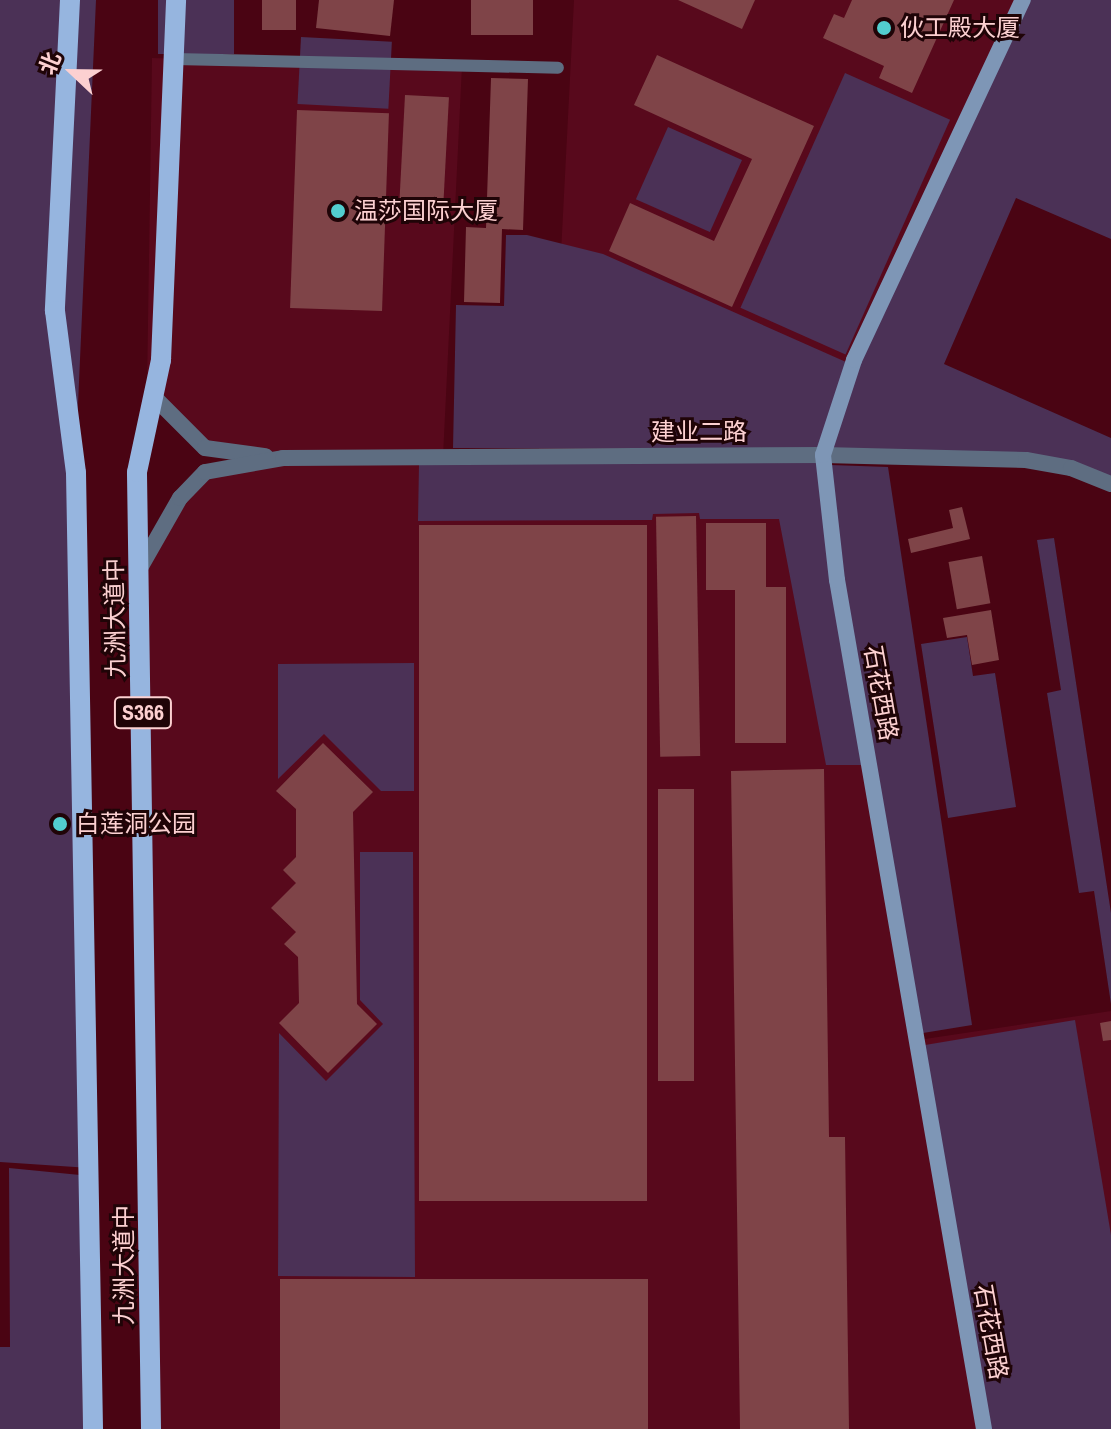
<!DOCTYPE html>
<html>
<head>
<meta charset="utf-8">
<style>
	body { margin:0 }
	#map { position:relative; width:1111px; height:1429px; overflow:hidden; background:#4a0413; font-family:"Archivo Narrow","Noto Sans SC",sans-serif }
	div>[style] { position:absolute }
	.built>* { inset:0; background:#58091c }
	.green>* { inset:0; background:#4b3156; transform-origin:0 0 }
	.building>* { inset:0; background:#7f4448; transform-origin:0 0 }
	.lane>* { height:12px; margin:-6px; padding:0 6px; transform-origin:6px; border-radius:6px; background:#5e6d81 }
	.street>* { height:16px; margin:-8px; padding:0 8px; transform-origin:8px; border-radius:8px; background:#5e6d81 }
	.secondary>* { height:16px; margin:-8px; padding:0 8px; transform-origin:8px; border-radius:8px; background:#7e96b6 }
	.primary>* { height:20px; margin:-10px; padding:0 10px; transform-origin:10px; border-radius:10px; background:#96b5df }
	.dots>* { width:22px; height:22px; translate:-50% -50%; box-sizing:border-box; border:4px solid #1f0407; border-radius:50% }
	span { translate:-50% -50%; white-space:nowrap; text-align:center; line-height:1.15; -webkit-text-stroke:6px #1f0407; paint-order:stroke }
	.shield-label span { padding:2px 6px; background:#1f0407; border:2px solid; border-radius:6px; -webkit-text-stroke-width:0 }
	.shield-label { font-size:22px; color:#fcd0d1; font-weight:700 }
	.poi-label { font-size:24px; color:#fcd0d1 }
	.left { translate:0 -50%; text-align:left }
	.street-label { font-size:24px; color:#fcd0d1 }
	.north { position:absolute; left:32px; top:32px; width:80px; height:80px; -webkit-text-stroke:6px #1f0407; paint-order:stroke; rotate:292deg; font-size:22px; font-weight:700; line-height:32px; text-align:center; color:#fcd0d1 }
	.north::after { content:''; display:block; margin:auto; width:28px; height:36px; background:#fcd0d1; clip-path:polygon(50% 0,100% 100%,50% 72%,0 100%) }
</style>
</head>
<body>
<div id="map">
	<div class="built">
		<div style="clip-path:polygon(574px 0,1023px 0,823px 456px,918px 1040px,1111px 1011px,1111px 1429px,151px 1429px,140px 568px,206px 472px,280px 459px,205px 448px,147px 388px,152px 58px,462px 66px,443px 457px,538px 457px,561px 253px)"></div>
	</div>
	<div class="green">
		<div style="clip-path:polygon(0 0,96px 0,75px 472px,90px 1168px,0 1162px)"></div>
		<div style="left:158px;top:0;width:76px;height:54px"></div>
		<div style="clip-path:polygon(1023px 0,1111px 0,1111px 239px,1016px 198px,944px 364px,1111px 438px,1111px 484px,1071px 467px,823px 455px,854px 360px)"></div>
		<div style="left:301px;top:37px;width:91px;height:67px;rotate:3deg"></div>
		<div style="left:845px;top:73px;width:115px;height:257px;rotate:24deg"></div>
		<div style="left:668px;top:127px;width:81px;height:79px;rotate:24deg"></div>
		<div style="clip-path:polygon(506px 235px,527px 235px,603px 254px,846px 362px,818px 449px,453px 448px,456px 305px,504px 306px)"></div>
		<div style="clip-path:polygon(818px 462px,863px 765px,826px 765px,779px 519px,700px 519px,699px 513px,653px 514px,652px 520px,418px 521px,419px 464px)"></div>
		<div style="clip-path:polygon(831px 465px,888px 467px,972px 1025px,923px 1033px,841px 573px)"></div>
		<div style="clip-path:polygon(1054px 538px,1111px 913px,1111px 1004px,1094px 891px,1079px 893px,1047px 693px,1061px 690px,1037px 540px)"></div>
		<div style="clip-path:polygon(967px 637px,973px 676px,995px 673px,1016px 807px,948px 818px,921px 644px)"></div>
		<div style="clip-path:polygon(414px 663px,414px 791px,381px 791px,324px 734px,278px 779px,278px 664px)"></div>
		<div style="clip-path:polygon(360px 852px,413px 852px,415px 1277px,278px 1276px,279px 1033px,326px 1081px,383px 1024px,360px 1000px)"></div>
		<div style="clip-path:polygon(1075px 1020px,1111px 1235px,1111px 1429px,989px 1429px,925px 1045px)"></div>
		<div style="clip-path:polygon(9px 1168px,80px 1175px,83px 1429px,0 1429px,0 1347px,10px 1347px)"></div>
	</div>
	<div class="building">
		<div style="left:262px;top:0;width:34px;height:30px"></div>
		<div style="clip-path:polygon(319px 0,394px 0,390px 36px,316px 28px)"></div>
		<div style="left:471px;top:0;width:62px;height:35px"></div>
		<div style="clip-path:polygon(678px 0,755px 0,742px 29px)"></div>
		<div style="clip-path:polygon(852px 0,954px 0,912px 93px,879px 78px,884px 66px,823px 38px,834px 14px,844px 18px)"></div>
		<div style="clip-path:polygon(657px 55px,814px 126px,732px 307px,609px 251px,630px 203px,714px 241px,752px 159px,634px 105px)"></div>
		<div style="clip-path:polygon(491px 78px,528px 79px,523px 230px,502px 229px,500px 303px,464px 302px,466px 227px,486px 228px)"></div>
		<div style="left:405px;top:95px;width:44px;height:116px;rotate:3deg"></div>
		<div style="left:297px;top:110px;width:92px;height:198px;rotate:2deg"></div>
		<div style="clip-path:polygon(962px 507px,970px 539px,911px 553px,908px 539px,953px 528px,949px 510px)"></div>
		<div style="left:696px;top:516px;width:240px;height:40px;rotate:89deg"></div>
		<div style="clip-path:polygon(706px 523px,766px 523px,766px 587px,786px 587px,786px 743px,735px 743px,735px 590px,706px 590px)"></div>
		<div style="left:647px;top:525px;width:676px;height:228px;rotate:90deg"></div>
		<div style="left:982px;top:556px;width:48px;height:34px;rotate:80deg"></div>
		<div style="clip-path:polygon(991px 610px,999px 660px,972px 665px,967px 635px,947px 638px,943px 618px)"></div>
		<div style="clip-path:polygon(323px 743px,373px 792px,353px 812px,357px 1004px,377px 1024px,328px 1073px,279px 1023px,299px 1003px,298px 957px,284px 944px,296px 932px,271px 908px,296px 883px,283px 870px,296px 857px,296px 809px,276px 791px)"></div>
		<div style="clip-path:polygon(824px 769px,829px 1137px,845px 1137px,849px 1429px,740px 1429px,731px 771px)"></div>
		<div style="left:658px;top:789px;width:36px;height:292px"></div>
		<div style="clip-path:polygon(1111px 1021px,1111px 1040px,1103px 1041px,1100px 1023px)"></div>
		<div style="left:648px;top:1279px;width:150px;height:368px;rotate:90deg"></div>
	</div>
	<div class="lane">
		<div style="left:174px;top:59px;width:384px;rotate:1.3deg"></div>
	</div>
	<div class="street">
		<div style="left:152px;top:395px;width:75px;rotate:45deg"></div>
		<div style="left:205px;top:448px;width:61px;rotate:7.6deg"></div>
		<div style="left:140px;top:568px;width:81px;rotate:-60.3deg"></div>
		<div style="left:180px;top:498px;width:36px;rotate:-46deg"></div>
		<div style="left:205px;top:472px;width:79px;rotate:-10.2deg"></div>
		<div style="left:283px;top:458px;width:540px;rotate:-0.32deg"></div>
		<div style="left:823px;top:455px;width:203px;rotate:1.4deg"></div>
		<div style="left:1026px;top:460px;width:46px;rotate:10.1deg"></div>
		<div style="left:1071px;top:468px;width:43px;rotate:21.8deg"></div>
	</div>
	<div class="secondary">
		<div style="left:984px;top:1429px;width:862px;rotate:-99.82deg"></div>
		<div style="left:837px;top:580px;width:126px;rotate:-96.4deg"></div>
		<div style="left:823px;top:455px;width:100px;rotate:-71.9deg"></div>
		<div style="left:854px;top:360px;width:398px;rotate:-64.9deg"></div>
	</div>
	<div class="primary">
		<div style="left:70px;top:0;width:311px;rotate:92.8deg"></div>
		<div style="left:55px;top:311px;width:163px;rotate:82.6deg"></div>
		<div style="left:76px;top:473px;width:956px;rotate:88.98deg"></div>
		<div style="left:151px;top:1429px;width:957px;rotate:-90.84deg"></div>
		<div style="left:137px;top:472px;width:115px;rotate:-77.9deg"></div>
		<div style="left:161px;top:360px;width:360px;rotate:-87.6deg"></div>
	</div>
	<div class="dots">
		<div style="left:884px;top:28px;background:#52cdce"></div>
		<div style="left:338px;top:211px;background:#52cdce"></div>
		<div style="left:60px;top:824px;background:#52cdce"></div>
	</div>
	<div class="shield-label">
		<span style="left:143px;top:713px">S366</span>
	</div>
	<div class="poi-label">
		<span class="left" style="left:900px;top:28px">伙工殿大厦</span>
		<span class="left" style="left:354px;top:211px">温莎国际大厦</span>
		<span class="left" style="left:76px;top:824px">白莲洞公园</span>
	</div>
	<div class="street-label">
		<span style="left:699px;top:432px">建业二路</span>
		<span style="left:115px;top:618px;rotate:-91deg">九洲大道中</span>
		<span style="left:881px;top:693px;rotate:80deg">石花西路</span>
		<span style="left:124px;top:1265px;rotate:-90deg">九洲大道中</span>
		<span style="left:991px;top:1332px;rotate:80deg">石花西路</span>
	</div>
	<div class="north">北</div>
</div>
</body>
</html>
